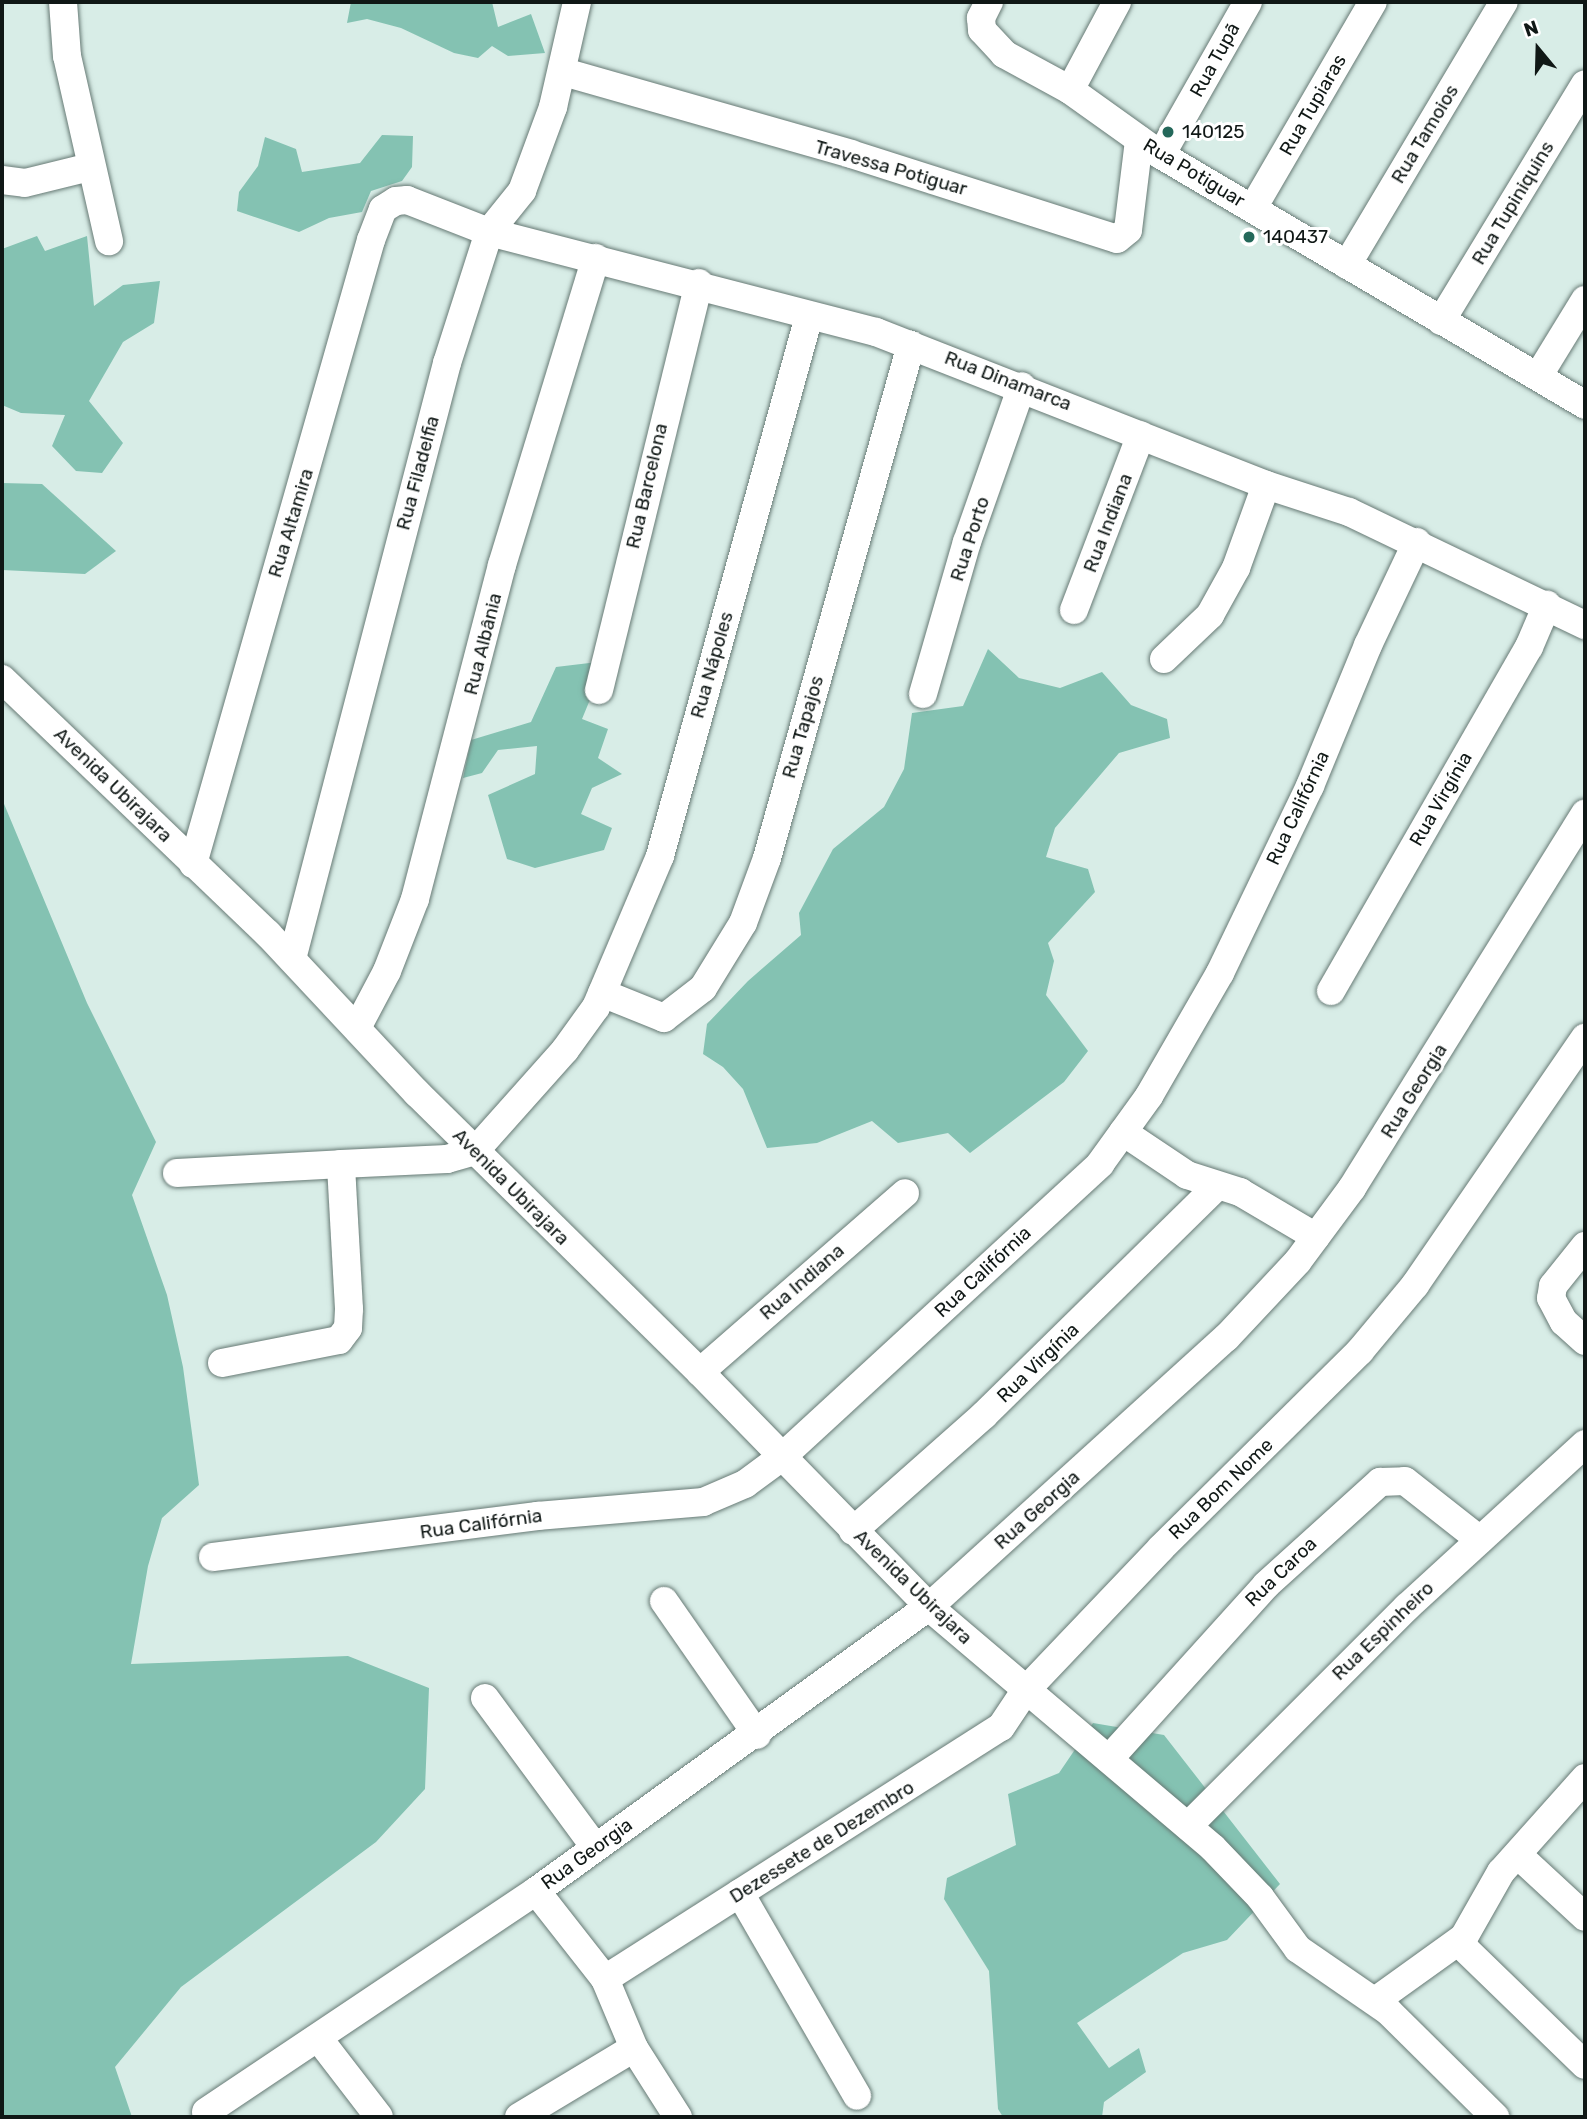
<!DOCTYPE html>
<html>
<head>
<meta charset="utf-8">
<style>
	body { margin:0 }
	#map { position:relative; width:1587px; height:2119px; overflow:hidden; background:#d8ede7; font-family:Rubik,sans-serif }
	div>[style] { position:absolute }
	.forest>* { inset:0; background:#84c2b2 }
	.roads { filter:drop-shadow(0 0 2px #677a75) drop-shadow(0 0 2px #677a75) }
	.street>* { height:28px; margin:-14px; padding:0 14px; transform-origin:14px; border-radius:14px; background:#fff }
	.dots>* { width:19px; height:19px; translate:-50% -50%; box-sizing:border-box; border:4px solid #fff; border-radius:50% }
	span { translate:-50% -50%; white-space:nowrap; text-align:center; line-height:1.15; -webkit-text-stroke:6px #fff; paint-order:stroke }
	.street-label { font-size:19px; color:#101816 }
	.poi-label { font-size:19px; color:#101816 }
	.left { translate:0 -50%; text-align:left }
	.frame { position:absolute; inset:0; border:4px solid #101816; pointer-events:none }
	.north { position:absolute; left:1503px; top:14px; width:70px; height:70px; -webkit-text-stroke:5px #fff; paint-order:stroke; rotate:341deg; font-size:19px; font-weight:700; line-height:28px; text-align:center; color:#101816 }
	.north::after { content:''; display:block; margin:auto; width:24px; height:32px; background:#101816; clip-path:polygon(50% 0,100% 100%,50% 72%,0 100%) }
</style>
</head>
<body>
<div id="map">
	<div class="forest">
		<div style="clip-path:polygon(351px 2px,492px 2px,498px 27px,531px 14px,545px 53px,508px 56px,492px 46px,478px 58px,454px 53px,401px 28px,367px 19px,347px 23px)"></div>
		<div style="clip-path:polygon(382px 135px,413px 136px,412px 167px,402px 181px,371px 191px,362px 212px,329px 218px,299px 232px,237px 211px,239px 192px,258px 166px,265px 137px,296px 149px,302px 172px,360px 163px)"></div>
		<div style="clip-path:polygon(37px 236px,45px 251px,87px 236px,94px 306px,123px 285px,160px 281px,154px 323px,123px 342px,89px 401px,123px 443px,102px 473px,76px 471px,52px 446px,65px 415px,21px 413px,2px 405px,2px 249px)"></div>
		<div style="clip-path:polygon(2px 483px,42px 484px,116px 551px,85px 574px,2px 570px)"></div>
		<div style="clip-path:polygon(988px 649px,1019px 678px,1060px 688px,1102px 672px,1131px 705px,1167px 719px,1170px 738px,1119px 753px,1055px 828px,1046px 857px,1088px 869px,1095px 892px,1048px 943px,1054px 961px,1046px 995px,1088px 1051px,1064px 1082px,970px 1153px,948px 1133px,898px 1143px,872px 1121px,817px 1143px,767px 1148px,743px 1089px,723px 1067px,703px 1054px,707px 1024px,748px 981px,801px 935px,799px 913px,833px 849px,884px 807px,904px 769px,912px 713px,963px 706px)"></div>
		<div style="clip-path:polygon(606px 661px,582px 719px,608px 729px,598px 758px,622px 774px,592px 788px,581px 814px,612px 828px,604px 850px,535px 868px,507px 859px,488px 795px,535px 774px,537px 746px,498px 750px,482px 773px,463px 778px,471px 740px,531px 722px,556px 667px)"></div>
		<div style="clip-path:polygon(2px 799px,87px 1003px,156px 1142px,132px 1195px,167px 1295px,183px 1367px,199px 1485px,162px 1518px,148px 1566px,131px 1664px,348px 1656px,429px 1688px,425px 1789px,376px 1842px,181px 1987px,115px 2067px,132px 2117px,2px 2117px)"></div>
		<div style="clip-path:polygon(1093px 1723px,1164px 1735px,1280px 1884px,1227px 1940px,1183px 1953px,1077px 2023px,1109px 2068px,1139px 2048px,1146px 2072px,1104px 2102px,1102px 2117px,1003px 2117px,998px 2109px,989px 1971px,944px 1899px,947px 1878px,1016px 1845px,1008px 1794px,1059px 1773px)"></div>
	</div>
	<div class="roads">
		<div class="street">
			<div style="left:63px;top:2px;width:54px;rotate:85.8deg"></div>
			<div style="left:67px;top:56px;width:190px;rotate:77.2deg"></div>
			<div style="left:989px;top:2px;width:18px;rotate:117deg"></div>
			<div style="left:981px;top:18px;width:12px;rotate:85deg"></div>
			<div style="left:982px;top:30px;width:33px;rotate:47deg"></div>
			<div style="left:1004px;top:54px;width:75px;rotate:28.6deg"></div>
			<div style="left:1070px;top:90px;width:112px;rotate:35.5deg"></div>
			<div style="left:1161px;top:155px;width:492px;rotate:30.5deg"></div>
			<div style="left:564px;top:72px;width:298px;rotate:15.9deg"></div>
			<div style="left:851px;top:154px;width:279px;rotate:17.7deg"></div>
			<div style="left:1117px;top:239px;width:14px;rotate:-39deg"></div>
			<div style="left:1128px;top:230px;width:91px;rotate:-83deg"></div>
			<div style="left:1070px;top:90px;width:100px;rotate:-61.9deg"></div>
			<div style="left:1161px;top:155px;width:176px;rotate:-60.4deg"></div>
			<div style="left:2px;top:180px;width:23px;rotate:7deg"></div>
			<div style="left:25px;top:183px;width:67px;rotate:-13.8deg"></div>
			<div style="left:1253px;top:208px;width:238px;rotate:-59.8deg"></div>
			<div style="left:1347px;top:265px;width:306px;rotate:-59.2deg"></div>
			<div style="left:1441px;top:321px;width:277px;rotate:-58.7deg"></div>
			<div style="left:1539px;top:375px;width:88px;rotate:-58.5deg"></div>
			<div style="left:1074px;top:610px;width:187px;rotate:-69.1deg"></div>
			<div style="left:1164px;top:659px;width:64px;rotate:-43.7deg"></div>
			<div style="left:1210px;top:615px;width:54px;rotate:-61deg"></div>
			<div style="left:1236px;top:568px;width:88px;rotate:-70.1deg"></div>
			<div style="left:2px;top:679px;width:368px;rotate:43.8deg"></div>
			<div style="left:268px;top:934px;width:218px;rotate:46.9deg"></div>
			<div style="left:417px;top:1093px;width:397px;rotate:44.6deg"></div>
			<div style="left:700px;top:1372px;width:328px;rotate:45.7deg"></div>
			<div style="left:929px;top:1607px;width:372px;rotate:40.3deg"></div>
			<div style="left:1213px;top:1848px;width:68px;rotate:46.2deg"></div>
			<div style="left:1260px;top:1897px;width:64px;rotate:53.8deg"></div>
			<div style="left:1298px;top:1949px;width:109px;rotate:34.6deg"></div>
			<div style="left:1388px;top:2011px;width:151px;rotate:44.7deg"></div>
			<div style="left:599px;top:690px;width:419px;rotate:-76.2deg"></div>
			<div style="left:923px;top:694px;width:158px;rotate:-73.9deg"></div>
			<div style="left:967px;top:542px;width:165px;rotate:-70.6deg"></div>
			<div style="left:193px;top:864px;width:649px;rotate:-74.08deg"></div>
			<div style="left:371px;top:240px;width:33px;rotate:-69deg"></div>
			<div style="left:383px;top:209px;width:15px;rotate:-32deg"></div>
			<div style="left:396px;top:201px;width:11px;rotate:-5deg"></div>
			<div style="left:407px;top:200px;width:88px;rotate:21.3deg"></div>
			<div style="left:489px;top:232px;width:400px;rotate:14.5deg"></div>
			<div style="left:876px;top:332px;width:419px;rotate:21.4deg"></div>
			<div style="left:1266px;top:485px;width:87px;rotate:18deg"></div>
			<div style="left:1349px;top:512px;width:262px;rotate:25.6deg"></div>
			<div style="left:292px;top:959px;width:616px;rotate:-75.42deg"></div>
			<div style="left:447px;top:363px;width:138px;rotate:-72.2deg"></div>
			<div style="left:489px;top:232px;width:53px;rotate:-51.2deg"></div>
			<div style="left:522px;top:191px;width:90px;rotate:-69.7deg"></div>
			<div style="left:553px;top:107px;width:108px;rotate:-77.1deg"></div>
			<div style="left:1331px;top:991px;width:397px;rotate:-60.1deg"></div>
			<div style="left:1529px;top:647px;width:46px;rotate:-66.8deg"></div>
			<div style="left:602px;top:993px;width:67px;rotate:22deg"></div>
			<div style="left:664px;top:1018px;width:49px;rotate:-37.6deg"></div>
			<div style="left:703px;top:988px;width:76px;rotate:-58.4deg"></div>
			<div style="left:743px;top:923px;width:69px;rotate:-69.7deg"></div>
			<div style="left:767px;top:858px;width:533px;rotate:-74.32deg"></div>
			<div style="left:358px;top:1026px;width:62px;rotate:-62.2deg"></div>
			<div style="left:387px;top:971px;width:77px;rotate:-68.7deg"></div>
			<div style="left:415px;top:899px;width:345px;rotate:-75.4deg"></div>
			<div style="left:502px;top:565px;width:321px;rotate:-73deg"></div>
			<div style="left:1123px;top:1132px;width:77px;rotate:33.9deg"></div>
			<div style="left:1187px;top:1175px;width:56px;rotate:17.8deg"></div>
			<div style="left:1240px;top:1192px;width:88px;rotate:30.6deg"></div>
			<div style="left:177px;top:1173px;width:164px;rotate:-3.1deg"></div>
			<div style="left:1585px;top:1246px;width:51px;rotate:128.7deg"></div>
			<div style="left:1553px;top:1286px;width:12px;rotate:99deg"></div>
			<div style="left:1551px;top:1298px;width:27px;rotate:62deg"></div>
			<div style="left:1564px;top:1322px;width:28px;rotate:42deg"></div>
			<div style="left:222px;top:1363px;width:119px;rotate:-11.1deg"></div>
			<div style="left:339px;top:1340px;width:15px;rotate:-53deg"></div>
			<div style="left:348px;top:1328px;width:19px;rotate:-87deg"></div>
			<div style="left:349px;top:1309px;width:145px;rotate:-93.2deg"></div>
			<div style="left:341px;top:1164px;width:106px;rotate:-2.7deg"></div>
			<div style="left:447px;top:1159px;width:29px;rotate:-16deg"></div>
			<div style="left:475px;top:1151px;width:135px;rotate:-48.3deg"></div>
			<div style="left:565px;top:1050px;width:53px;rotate:-54.2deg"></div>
			<div style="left:596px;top:1007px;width:164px;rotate:-67deg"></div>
			<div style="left:660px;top:856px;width:560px;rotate:-74.57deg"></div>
			<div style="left:700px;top:1372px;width:272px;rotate:-41.1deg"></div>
			<div style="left:853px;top:1531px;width:175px;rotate:-41.5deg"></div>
			<div style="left:984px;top:1415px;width:325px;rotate:-44.5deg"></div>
			<div style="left:213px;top:1557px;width:327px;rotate:-7.2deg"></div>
			<div style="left:537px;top:1516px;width:167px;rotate:-4.8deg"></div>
			<div style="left:703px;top:1502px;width:46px;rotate:-23.2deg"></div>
			<div style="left:745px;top:1484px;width:47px;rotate:-36.4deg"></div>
			<div style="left:783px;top:1456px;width:431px;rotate:-42.6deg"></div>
			<div style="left:1100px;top:1164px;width:84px;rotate:-54.2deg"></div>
			<div style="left:1149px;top:1096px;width:142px;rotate:-60deg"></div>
			<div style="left:1220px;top:973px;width:208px;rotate:-64.3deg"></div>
			<div style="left:1310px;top:786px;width:152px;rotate:-67.6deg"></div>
			<div style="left:1368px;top:645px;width:114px;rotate:-64.6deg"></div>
			<div style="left:664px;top:1601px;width:163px;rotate:55.2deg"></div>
			<div style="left:485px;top:1698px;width:185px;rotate:53.6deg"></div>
			<div style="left:1109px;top:1759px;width:234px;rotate:-47.9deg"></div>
			<div style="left:1266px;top:1585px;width:154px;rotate:-42.1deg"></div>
			<div style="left:1380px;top:1482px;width:25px;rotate:-2deg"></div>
			<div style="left:1405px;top:1481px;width:95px;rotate:38.2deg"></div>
			<div style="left:1188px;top:1826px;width:310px;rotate:-45deg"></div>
			<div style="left:1407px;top:1607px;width:241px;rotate:-42.5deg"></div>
			<div style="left:1518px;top:1855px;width:91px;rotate:42.8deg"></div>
			<div style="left:536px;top:1891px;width:112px;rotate:51.9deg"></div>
			<div style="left:605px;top:1979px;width:75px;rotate:67.2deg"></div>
			<div style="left:634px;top:2048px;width:82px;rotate:57.5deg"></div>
			<div style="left:740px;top:1893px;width:234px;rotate:60deg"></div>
			<div style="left:1459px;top:1943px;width:175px;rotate:44.1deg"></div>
			<div style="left:605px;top:1979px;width:469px;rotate:-32.5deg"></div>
			<div style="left:1001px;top:1727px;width:43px;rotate:-56.3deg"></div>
			<div style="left:1025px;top:1691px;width:197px;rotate:-46.4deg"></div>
			<div style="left:1161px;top:1548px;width:280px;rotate:-44.7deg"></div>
			<div style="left:1360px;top:1351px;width:86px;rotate:-50.2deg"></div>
			<div style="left:1415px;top:1285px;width:300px;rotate:-55.5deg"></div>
			<div style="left:1375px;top:2001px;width:110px;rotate:-35.7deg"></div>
			<div style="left:1464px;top:1937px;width:75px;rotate:-60.4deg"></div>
			<div style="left:1501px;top:1872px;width:126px;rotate:-48.2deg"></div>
			<div style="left:319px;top:2039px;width:98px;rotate:52.4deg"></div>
			<div style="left:206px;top:2112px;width:397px;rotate:-33.8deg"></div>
			<div style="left:536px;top:1891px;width:485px;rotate:-35.9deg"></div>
			<div style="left:929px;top:1607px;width:401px;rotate:-42.2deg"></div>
			<div style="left:1226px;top:1338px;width:105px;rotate:-46.9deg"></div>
			<div style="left:1298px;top:1261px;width:91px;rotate:-53.5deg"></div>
			<div style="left:1352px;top:1188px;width:441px;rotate:-58.1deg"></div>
			<div style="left:519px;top:2117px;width:134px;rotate:-31deg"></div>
		</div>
	</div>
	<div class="dots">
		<div style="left:1168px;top:132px;background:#24685a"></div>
		<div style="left:1249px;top:237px;background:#24685a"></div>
	</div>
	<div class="street-label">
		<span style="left:1215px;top:60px;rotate:-61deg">Rua Tupã</span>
		<span style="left:1313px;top:105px;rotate:-60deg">Rua Tupiaras</span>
		<span style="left:1425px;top:134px;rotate:-59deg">Rua Tamoios</span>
		<span style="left:891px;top:168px;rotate:16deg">Travessa Potiguar</span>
		<span style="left:1194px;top:173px;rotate:31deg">Rua Potiguar</span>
		<span style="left:1513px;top:203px;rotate:-59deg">Rua Tupiniquins</span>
		<span style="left:1008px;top:381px;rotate:21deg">Rua Dinamarca</span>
		<span style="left:418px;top:473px;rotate:-75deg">Rua Filadelfia</span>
		<span style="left:647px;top:486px;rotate:-77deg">Rua Barcelona</span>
		<span style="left:291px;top:523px;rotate:-73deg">Rua Altamira</span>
		<span style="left:1108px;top:523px;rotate:-69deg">Rua Indiana</span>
		<span style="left:970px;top:539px;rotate:-72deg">Rua Porto</span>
		<span style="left:483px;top:644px;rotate:-76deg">Rua Albânia</span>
		<span style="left:712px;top:665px;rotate:-74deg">Rua Nápoles</span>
		<span style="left:803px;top:727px;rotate:-74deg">Rua Tapajos</span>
		<span style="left:113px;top:785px;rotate:44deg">Avenida Ubirajara</span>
		<span style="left:1441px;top:799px;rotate:-60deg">Rua Virgínia</span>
		<span style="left:1298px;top:808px;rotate:-65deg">Rua Califórnia</span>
		<span style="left:1414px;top:1091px;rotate:-58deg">Rua Georgia</span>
		<span style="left:511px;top:1187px;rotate:45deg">Avenida Ubirajara</span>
		<span style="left:983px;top:1272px;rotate:-43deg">Rua Califórnia</span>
		<span style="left:802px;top:1282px;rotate:-41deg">Rua Indiana</span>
		<span style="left:1038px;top:1363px;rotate:-44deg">Rua Virgínia</span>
		<span style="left:1221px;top:1489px;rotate:-44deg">Rua Bom Nome</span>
		<span style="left:1037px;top:1510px;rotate:-42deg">Rua Georgia</span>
		<span style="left:481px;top:1524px;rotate:-8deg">Rua Califórnia</span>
		<span style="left:1281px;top:1572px;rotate:-44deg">Rua Caroa</span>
		<span style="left:913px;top:1587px;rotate:44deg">Avenida Ubirajara</span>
		<span style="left:1383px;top:1631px;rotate:-44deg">Rua Espinheiro</span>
		<span style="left:822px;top:1842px;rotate:-32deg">Dezessete de Dezembro</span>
		<span style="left:587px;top:1854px;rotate:-36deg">Rua Georgia</span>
	</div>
	<div class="poi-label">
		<span class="left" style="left:1182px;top:132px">140125</span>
		<span class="left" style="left:1263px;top:237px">140437</span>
	</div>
	<div class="frame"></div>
	<div class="north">N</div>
</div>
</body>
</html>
